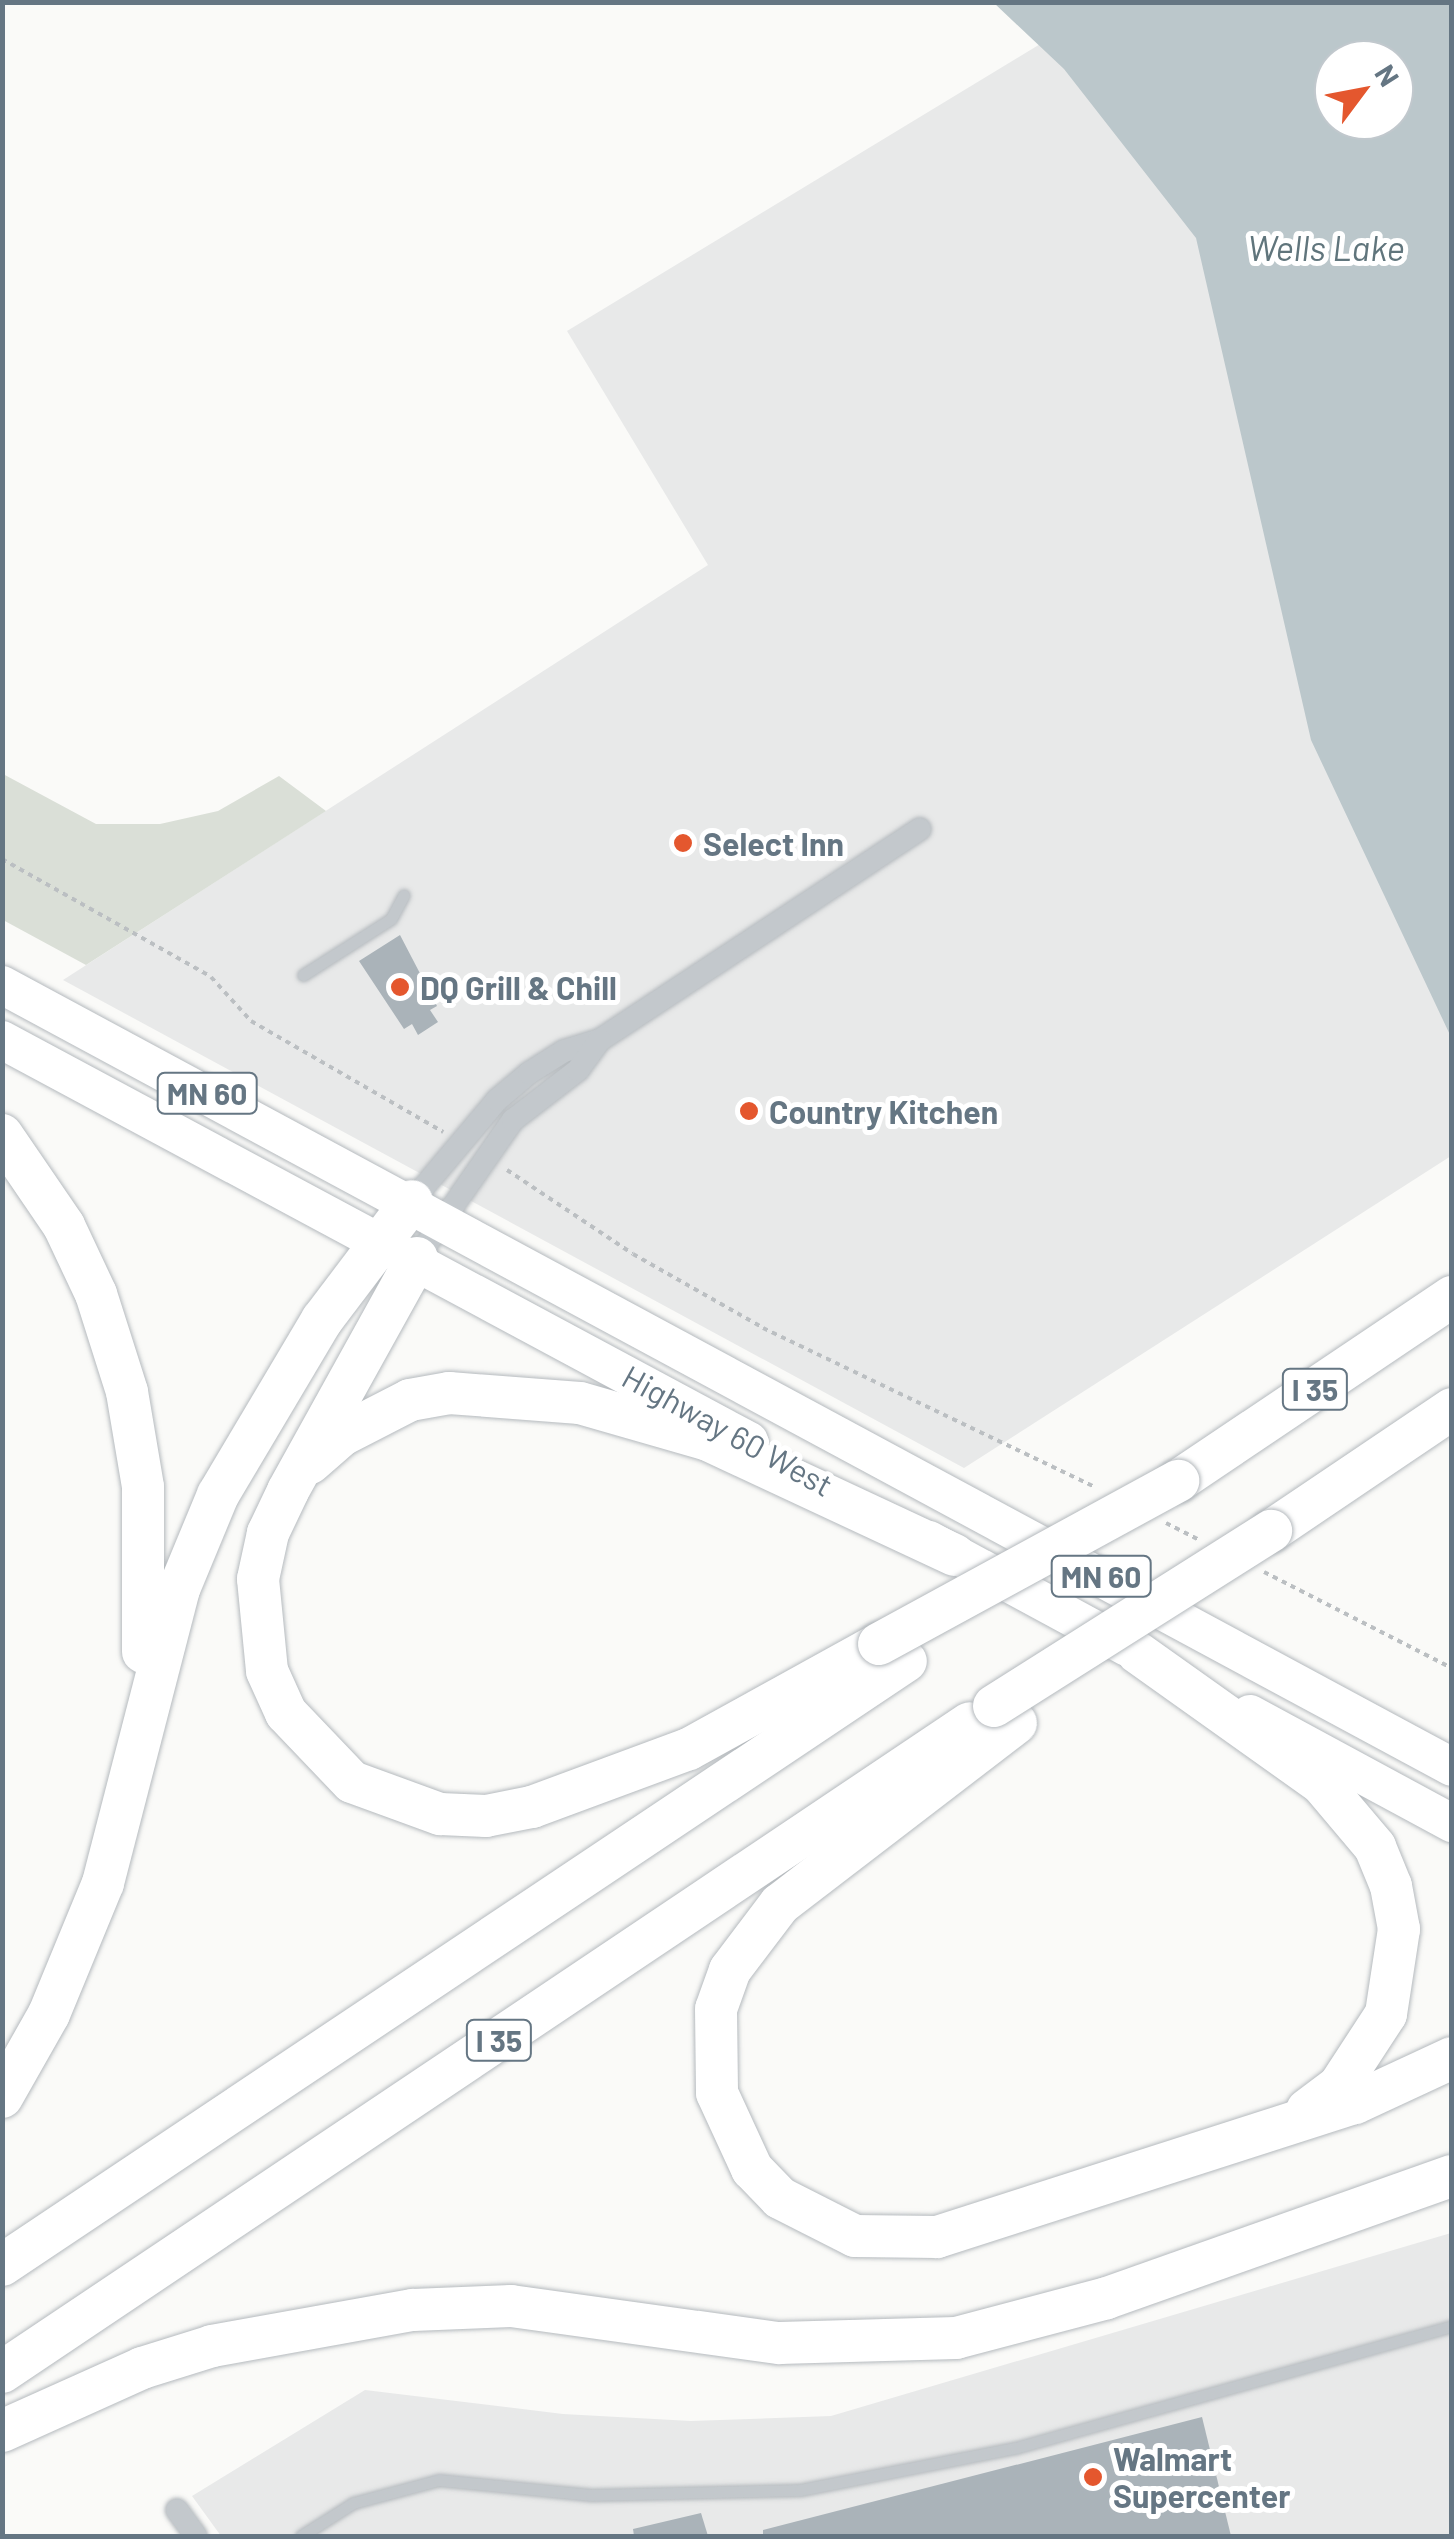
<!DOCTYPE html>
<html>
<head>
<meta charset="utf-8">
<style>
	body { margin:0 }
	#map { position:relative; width:1454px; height:2539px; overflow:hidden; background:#fafaf8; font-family:Barlow,sans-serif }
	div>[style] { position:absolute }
	.built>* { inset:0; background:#e8e9e9 }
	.green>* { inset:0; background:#dadfd7 }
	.water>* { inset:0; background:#bbc7cb }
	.building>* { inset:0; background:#aab3b9 }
	.path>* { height:4px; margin-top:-2px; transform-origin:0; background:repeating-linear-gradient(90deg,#bbbfc2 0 5px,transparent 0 10px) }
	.roads { filter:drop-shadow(0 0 2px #b5babe) drop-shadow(0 0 2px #b5babe) }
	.lane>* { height:11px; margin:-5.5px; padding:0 5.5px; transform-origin:5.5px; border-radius:5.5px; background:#c3c8cc }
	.street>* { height:22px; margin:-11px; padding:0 11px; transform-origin:11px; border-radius:11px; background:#c3c8cc }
	.primary>* { height:38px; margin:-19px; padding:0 19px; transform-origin:19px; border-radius:19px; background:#fff }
	.highway>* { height:42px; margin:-21px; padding:0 21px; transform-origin:21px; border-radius:21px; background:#fff }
	.bridges { filter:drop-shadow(0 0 2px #b4b9bd) drop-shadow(0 0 2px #b4b9bd) }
	.highway-bridge>* { height:42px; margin:-21px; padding:0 21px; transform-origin:21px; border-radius:21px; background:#fff }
	.dots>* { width:28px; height:28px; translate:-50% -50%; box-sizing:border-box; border:5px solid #fff; border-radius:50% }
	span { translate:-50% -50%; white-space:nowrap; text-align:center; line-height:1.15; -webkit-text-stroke:10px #fff; paint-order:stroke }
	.shield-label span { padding:2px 8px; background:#fff; border:2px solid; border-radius:8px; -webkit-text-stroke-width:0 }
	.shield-label { font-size:30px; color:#657683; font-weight:700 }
	.poi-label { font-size:32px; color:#657683; font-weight:700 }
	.left { translate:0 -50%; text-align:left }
	.street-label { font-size:32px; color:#657683 }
	.water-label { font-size:35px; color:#60757c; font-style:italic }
	.frame { position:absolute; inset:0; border:5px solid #657683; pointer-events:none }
	.north { position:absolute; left:1314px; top:40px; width:100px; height:100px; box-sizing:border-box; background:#fff; border:2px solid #c1c8cd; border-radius:50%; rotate:58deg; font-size:28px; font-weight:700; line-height:40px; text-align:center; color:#657683 }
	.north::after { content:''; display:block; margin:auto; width:35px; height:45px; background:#e4572e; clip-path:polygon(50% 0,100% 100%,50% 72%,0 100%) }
</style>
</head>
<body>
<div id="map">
	<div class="built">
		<div style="clip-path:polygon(1088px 15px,1451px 564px,1451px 1156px,964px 1468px,63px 980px,708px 565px,567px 331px)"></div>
		<div style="clip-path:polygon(1451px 2233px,1451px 2536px,221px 2536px,192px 2496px,365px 2390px,563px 2414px,691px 2421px,831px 2416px)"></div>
	</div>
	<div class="green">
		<div style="clip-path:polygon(3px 774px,96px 824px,160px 824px,218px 811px,279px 776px,326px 811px,86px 965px,3px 920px)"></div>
	</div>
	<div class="water">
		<div style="clip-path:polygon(evenodd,994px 3px,1451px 3px,1451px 1037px,1311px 740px,1196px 238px,1064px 69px,994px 3px,1334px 60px,1394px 60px,1394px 120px,1334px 120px,1334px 60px)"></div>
	</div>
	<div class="building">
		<div style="clip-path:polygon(400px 935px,437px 1006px,430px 1010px,438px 1022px,418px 1035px,412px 1024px,404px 1029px,359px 961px)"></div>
		<div style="clip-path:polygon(1202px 2417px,1231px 2536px,763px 2536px,763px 2530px)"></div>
		<div style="clip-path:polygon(701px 2513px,708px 2536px,634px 2536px,633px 2529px)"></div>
	</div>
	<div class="path">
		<div style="left:2px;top:859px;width:240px;rotate:29.4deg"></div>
		<div style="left:211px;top:977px;width:59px;rotate:47.7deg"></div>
		<div style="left:251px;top:1021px;width:222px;rotate:30deg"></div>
		<div style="left:507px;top:1170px;width:151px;rotate:33.7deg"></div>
		<div style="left:633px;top:1254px;width:150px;rotate:29.6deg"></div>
		<div style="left:763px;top:1328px;width:368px;rotate:25.6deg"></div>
		<div style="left:1166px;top:1523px;width:36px;rotate:27deg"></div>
		<div style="left:1264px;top:1572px;width:211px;rotate:27.1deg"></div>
	</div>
	<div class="roads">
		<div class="lane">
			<div style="left:303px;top:975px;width:104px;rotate:-32.5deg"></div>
			<div style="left:391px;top:919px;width:27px;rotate:-62deg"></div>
			<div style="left:301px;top:2536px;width:62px;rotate:-32.4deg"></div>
			<div style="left:353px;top:2503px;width:89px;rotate:-15deg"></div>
			<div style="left:439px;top:2480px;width:153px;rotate:5.6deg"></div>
			<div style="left:591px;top:2495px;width:209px;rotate:-1.4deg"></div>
			<div style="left:800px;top:2490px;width:219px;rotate:-11.1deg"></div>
			<div style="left:1015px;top:2448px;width:454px;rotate:-15.6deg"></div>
		</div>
		<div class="street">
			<div style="left:412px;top:1201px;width:132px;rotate:-49.9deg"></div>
			<div style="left:497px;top:1100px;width:42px;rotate:-40.2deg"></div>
			<div style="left:529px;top:1073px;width:41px;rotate:-32.2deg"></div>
			<div style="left:564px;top:1051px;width:38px;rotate:-17deg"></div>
			<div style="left:600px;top:1040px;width:383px;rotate:-33.4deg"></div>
			<div style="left:417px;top:1258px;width:168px;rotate:-55.2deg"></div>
			<div style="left:513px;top:1120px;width:82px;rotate:-37.6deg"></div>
			<div style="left:578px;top:1070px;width:37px;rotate:-54deg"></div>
			<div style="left:177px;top:2510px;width:32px;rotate:54deg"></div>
		</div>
		<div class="primary">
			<div style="left:2px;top:985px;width:1647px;rotate:28.34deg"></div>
			<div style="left:2px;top:1040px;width:848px;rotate:28.23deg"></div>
			<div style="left:929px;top:1540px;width:225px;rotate:28.4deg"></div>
			<div style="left:1250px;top:1714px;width:230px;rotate:28.4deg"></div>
		</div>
		<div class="highway">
			<div style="left:2px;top:1135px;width:110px;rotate:55.7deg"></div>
			<div style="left:64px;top:1226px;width:75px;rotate:64.8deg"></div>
			<div style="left:96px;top:1294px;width:103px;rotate:72.4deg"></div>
			<div style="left:127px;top:1392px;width:96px;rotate:80.4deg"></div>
			<div style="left:143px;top:1487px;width:165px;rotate:90deg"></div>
			<div style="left:417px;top:1258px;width:266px;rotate:119deg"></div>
			<div style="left:288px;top:1491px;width:47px;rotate:115.5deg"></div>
			<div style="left:268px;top:1533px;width:47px;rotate:102.3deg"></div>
			<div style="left:258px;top:1579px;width:92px;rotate:84.4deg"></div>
			<div style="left:267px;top:1671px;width:46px;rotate:65.7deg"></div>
			<div style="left:286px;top:1713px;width:95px;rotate:46.3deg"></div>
			<div style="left:352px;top:1782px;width:94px;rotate:20deg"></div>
			<div style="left:440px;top:1814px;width:46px;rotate:2.5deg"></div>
			<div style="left:486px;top:1816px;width:47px;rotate:-11.1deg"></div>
			<div style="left:532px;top:1807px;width:167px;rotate:-20.3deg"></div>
			<div style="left:689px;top:1749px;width:217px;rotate:-28.9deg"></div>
			<div style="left:310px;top:1463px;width:43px;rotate:-41.2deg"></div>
			<div style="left:342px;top:1435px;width:76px;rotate:-27.2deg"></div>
			<div style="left:410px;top:1400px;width:40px;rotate:-10deg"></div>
			<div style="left:449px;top:1393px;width:131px;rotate:4.4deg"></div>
			<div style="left:580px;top:1403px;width:133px;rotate:16.1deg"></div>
			<div style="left:708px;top:1440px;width:272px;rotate:25deg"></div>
			<div style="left:1178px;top:1481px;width:330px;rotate:-33.9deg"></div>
			<div style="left:1271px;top:1531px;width:218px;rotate:-34deg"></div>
			<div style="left:1138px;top:1653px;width:224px;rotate:35.4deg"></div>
			<div style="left:1321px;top:1783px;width:84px;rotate:49.8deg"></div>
			<div style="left:1375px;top:1847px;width:42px;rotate:67.7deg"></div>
			<div style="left:1391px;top:1886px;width:44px;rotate:79.5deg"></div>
			<div style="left:1399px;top:1929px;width:86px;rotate:98.7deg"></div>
			<div style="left:1386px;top:2014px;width:86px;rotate:123.1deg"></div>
			<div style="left:1339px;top:2086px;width:40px;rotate:143deg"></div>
			<div style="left:1016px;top:1723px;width:297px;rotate:142.5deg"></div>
			<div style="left:780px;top:1904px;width:83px;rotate:127.1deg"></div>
			<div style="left:730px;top:1970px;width:41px;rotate:109.7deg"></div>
			<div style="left:716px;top:2009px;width:84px;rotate:89.3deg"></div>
			<div style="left:717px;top:2093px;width:84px;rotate:65.3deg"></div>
			<div style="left:752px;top:2169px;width:40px;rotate:46deg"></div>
			<div style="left:780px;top:2198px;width:84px;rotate:26.9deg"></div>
			<div style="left:855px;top:2236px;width:82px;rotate:0.7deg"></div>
			<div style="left:937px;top:2237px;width:439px;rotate:-17.8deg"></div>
			<div style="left:1355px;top:2103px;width:107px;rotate:-24.9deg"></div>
			<div style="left:2px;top:2097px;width:95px;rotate:-60.5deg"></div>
			<div style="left:49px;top:2014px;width:142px;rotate:-67.6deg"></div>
			<div style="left:103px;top:1883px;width:304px;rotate:-75.5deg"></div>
			<div style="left:179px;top:1589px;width:102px;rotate:-67.5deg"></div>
			<div style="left:218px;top:1495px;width:204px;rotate:-59.3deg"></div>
			<div style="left:322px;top:1320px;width:149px;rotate:-52.9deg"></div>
			<div style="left:2px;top:2265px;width:1087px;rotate:-33.75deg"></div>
			<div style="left:2px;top:2372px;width:1165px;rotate:-33.84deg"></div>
			<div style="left:2px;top:2431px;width:154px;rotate:-24.2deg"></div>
			<div style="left:142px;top:2368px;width:73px;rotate:-17.4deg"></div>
			<div style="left:212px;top:2346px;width:204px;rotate:-10.2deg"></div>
			<div style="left:413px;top:2310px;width:98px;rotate:-2.3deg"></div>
			<div style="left:511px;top:2306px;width:271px;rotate:7.9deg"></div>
			<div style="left:779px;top:2343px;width:177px;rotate:-1.6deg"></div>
			<div style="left:956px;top:2338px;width:156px;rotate:-14.8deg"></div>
			<div style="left:1107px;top:2298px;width:366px;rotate:-19.5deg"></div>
		</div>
	</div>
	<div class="bridges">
		<div class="highway-bridge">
			<div style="left:879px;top:1644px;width:341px;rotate:-28.6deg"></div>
			<div style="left:994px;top:1706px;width:328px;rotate:-32.3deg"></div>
		</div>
	</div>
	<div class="dots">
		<div style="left:683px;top:843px;background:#e4572e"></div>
		<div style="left:400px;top:987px;background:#e4572e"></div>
		<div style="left:749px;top:1111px;background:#e4572e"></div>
		<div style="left:1093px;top:2477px;background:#e4572e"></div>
	</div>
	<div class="shield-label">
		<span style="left:207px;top:1093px">MN 60</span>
		<span style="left:1315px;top:1389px">I 35</span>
		<span style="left:1101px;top:1576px">MN 60</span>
		<span style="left:499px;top:2040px">I 35</span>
	</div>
	<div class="poi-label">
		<span class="left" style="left:703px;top:843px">Select Inn</span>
		<span class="left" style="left:420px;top:987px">DQ Grill &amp; Chill</span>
		<span class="left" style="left:769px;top:1111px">Country Kitchen</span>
		<span class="left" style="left:1113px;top:2477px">Walmart<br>Supercenter</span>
	</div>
	<div class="street-label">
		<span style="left:728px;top:1430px;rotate:29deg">Highway 60 West</span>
	</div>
	<div class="water-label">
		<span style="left:1326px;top:247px">Wells Lake</span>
	</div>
	<div class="frame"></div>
	<div class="north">N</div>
</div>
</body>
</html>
